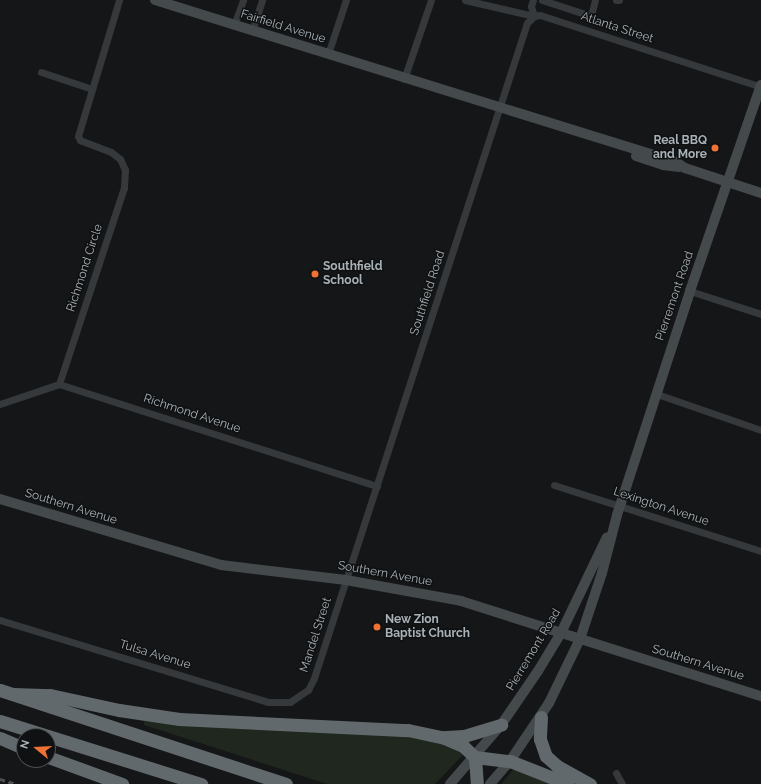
<!DOCTYPE html>
<html>
<head>
<meta charset="utf-8">
<style>
	body { margin:0 }
	#map { position:relative; width:761px; height:784px; overflow:hidden; background:#151617; font-family:Raleway,sans-serif }
	div>[style] { position:absolute }
	.green>* { inset:0; background:#20271f }
	.street>* { height:7px; margin:-3.5px; padding:0 3.5px; transform-origin:3.5px; border-radius:3.5px; background:#36393c }
	.secondary>* { height:10px; margin:-5px; padding:0 5px; transform-origin:5px; border-radius:5px; background:#44494c }
	.highway>* { height:13px; margin:-6.5px; padding:0 6.5px; transform-origin:6.5px; border-radius:6.5px; background:#62696d }
	.rail>* { height:2.5px; margin-top:-1.25px; transform-origin:0; background:repeating-linear-gradient(90deg,#4b5053 0 5px,transparent 0 9px) }
	.dots>* { width:11px; height:11px; translate:-50% -50%; box-sizing:border-box; border:2px solid #101112; border-radius:50% }
	span { translate:-50% -50%; white-space:nowrap; text-align:center; line-height:1.15; -webkit-text-stroke:3px #101112; paint-order:stroke }
	.street-label { font-size:12px; color:#a7b1b7 }
	.poi-label { font-size:12px; color:#a7b1b7; font-weight:700 }
	.right { translate:-100% -50%; text-align:right }
	.left { translate:0 -50%; text-align:left }
	.north { position:absolute; left:16px; top:728px; width:40px; height:40px; box-sizing:border-box; background:#101112; border:1px solid #4c5154; border-radius:50%; rotate:288deg; font-size:11px; font-weight:700; line-height:16px; text-align:center; color:#a7b1b7 }
	.north::after { content:''; display:block; margin:auto; width:14px; height:18px; background:#ef7134; clip-path:polygon(50% 0,100% 100%,50% 72%,0 100%) }
</style>
</head>
<body>
<div id="map">
	<div class="green">
		<div style="clip-path:polygon(144px 721px,408px 734px,436px 741px,456px 749px,463px 755px,435px 784px,327px 784px,144px 725px)"></div>
		<div style="clip-path:polygon(516px 766px,558px 784px,501px 784px)"></div>
	</div>
	<div class="street">
		<div style="left:465px;top:0;width:71px;rotate:13.1deg"></div>
		<div style="left:534px;top:16px;width:6px;rotate:-9deg"></div>
		<div style="left:540px;top:15px;width:232px;rotate:18deg"></div>
		<div style="left:542px;top:0;width:52px;rotate:18.1deg"></div>
		<div style="left:591px;top:16px;width:16px;rotate:-76deg"></div>
		<div style="left:616px;top:0;width:3px"></div>
		<div style="left:234px;top:25px;width:27px;rotate:-70deg"></div>
		<div style="left:252px;top:31px;width:33px;rotate:-72deg"></div>
		<div style="left:328px;top:54px;width:57px;rotate:-71.6deg"></div>
		<div style="left:41px;top:72px;width:54px;rotate:18.4deg"></div>
		<div style="left:404px;top:79px;width:83px;rotate:-71.1deg"></div>
		<div style="left:690px;top:291px;width:75px;rotate:17.9deg"></div>
		<div style="left:59px;top:384px;width:206px;rotate:-71.7deg"></div>
		<div style="left:124px;top:188px;width:18px;rotate:-87deg"></div>
		<div style="left:125px;top:170px;width:12px;rotate:-114deg"></div>
		<div style="left:120px;top:159px;width:11px;rotate:-142deg"></div>
		<div style="left:111px;top:152px;width:33px;rotate:-159deg"></div>
		<div style="left:80px;top:140px;width:4px;rotate:-117deg"></div>
		<div style="left:78px;top:136px;width:142px;rotate:-73.2deg"></div>
		<div style="left:657px;top:394px;width:110px;rotate:19.1deg"></div>
		<div style="left:0;top:404px;width:62px;rotate:-18.7deg"></div>
		<div style="left:59px;top:384px;width:334px;rotate:17.8deg"></div>
		<div style="left:554px;top:485px;width:217px;rotate:17.7deg"></div>
		<div style="left:0;top:620px;width:280px;rotate:17deg"></div>
		<div style="left:268px;top:702px;width:22px"></div>
		<div style="left:290px;top:702px;width:22px;rotate:-34deg"></div>
		<div style="left:308px;top:690px;width:13px;rotate:-63deg"></div>
		<div style="left:314px;top:678px;width:689px;rotate:-71.99deg"></div>
		<div style="left:527px;top:23px;width:10px;rotate:-45deg"></div>
		<div style="left:534px;top:16px;width:10px;rotate:-107deg"></div>
		<div style="left:531px;top:6px;width:6px;rotate:-72deg"></div>
		<div style="left:616px;top:773px;width:13px;rotate:61deg"></div>
	</div>
	<div class="secondary">
		<div style="left:155px;top:0;width:546px;rotate:17.27deg"></div>
		<div style="left:676px;top:162px;width:11px;rotate:34deg"></div>
		<div style="left:685px;top:168px;width:80px;rotate:18.2deg"></div>
		<div style="left:636px;top:156px;width:28px;rotate:18deg"></div>
		<div style="left:663px;top:165px;width:16px;rotate:7deg"></div>
		<div style="left:0;top:499px;width:231px;rotate:16.6deg"></div>
		<div style="left:221px;top:565px;width:126px;rotate:6.8deg"></div>
		<div style="left:346px;top:580px;width:117px;rotate:10.3deg"></div>
		<div style="left:461px;top:601px;width:315px;rotate:17.6deg"></div>
		<div style="left:450px;top:784px;width:78px;rotate:-49.2deg"></div>
		<div style="left:501px;top:725px;width:65px;rotate:-55.6deg"></div>
		<div style="left:538px;top:671px;width:44px;rotate:-58.8deg"></div>
		<div style="left:561px;top:633px;width:106px;rotate:-64.4deg"></div>
		<div style="left:490px;top:784px;width:30px;rotate:-49deg"></div>
		<div style="left:510px;top:761px;width:70px;rotate:-56.1deg"></div>
		<div style="left:549px;top:703px;width:71px;rotate:-64.2deg"></div>
		<div style="left:580px;top:639px;width:70px;rotate:-71.6deg"></div>
		<div style="left:602px;top:573px;width:60px;rotate:-75.5deg"></div>
		<div style="left:617px;top:515px;width:236px;rotate:-71.9deg"></div>
		<div style="left:690px;top:291px;width:218px;rotate:-71deg"></div>
	</div>
	<div class="highway">
		<div style="left:0;top:690px;width:301px;rotate:18.2deg"></div>
		<div style="left:13px;top:694px;width:37px;rotate:2deg"></div>
		<div style="left:50px;top:695px;width:71px;rotate:12.3deg"></div>
		<div style="left:119px;top:710px;width:61px;rotate:8.5deg"></div>
		<div style="left:179px;top:719px;width:229px;rotate:2.8deg"></div>
		<div style="left:408px;top:730px;width:35px;rotate:12deg"></div>
		<div style="left:442px;top:737px;width:23px;rotate:23deg"></div>
		<div style="left:463px;top:746px;width:16px;rotate:43deg"></div>
		<div style="left:475px;top:757px;width:27px;rotate:86deg"></div>
		<div style="left:541px;top:717px;width:22px;rotate:93deg"></div>
		<div style="left:540px;top:739px;width:18px;rotate:71deg"></div>
		<div style="left:546px;top:756px;width:15px;rotate:42deg"></div>
		<div style="left:557px;top:766px;width:38px;rotate:29deg"></div>
		<div style="left:0;top:721px;width:211px;rotate:17.4deg"></div>
		<div style="left:446px;top:737px;width:18px;rotate:-3deg"></div>
		<div style="left:464px;top:736px;width:39px;rotate:-17deg"></div>
		<div style="left:0;top:738px;width:26px;rotate:23deg"></div>
		<div style="left:48px;top:757px;width:79px;rotate:20deg"></div>
		<div style="left:475px;top:757px;width:35px;rotate:7deg"></div>
		<div style="left:510px;top:761px;width:62px;rotate:21.6deg"></div>
	</div>
	<div class="rail">
		<div style="left:0;top:779px;width:17px;rotate:17deg"></div>
	</div>
	<div class="dots">
		<div style="left:715px;top:148px;background:#ef7134"></div>
		<div style="left:315px;top:274px;background:#ef7134"></div>
		<div style="left:377px;top:627px;background:#ef7134"></div>
	</div>
	<div class="street-label">
		<span style="left:283px;top:27px;rotate:17deg">Fairfield Avenue</span>
		<span style="left:617px;top:28px;rotate:18deg">Atlanta Street</span>
		<span style="left:85px;top:268px;rotate:-72deg">Richmond Circle</span>
		<span style="left:428px;top:293px;rotate:-72deg">Southfield Road</span>
		<span style="left:675px;top:296px;rotate:-71deg">Pierremont Road</span>
		<span style="left:192px;top:414px;rotate:18deg">Richmond Avenue</span>
		<span style="left:71px;top:507px;rotate:17deg">Southern Avenue</span>
		<span style="left:661px;top:507px;rotate:18deg">Lexington Avenue</span>
		<span style="left:385px;top:574px;rotate:10deg">Southern Avenue</span>
		<span style="left:316px;top:635px;rotate:-72deg">Mandel Street</span>
		<span style="left:534px;top:650px;rotate:-59deg">Pierremont Road</span>
		<span style="left:155px;top:655px;rotate:17deg">Tulsa Avenue</span>
		<span style="left:698px;top:663px;rotate:17deg">Southern Avenue</span>
	</div>
	<div class="poi-label">
		<span class="right" style="left:707px;top:148px">Real BBQ<br>and More</span>
		<span class="left" style="left:323px;top:274px">Southfield<br>School</span>
		<span class="left" style="left:385px;top:627px">New Zion<br>Baptist Church</span>
	</div>
	<div class="north">N</div>
</div>
</body>
</html>
